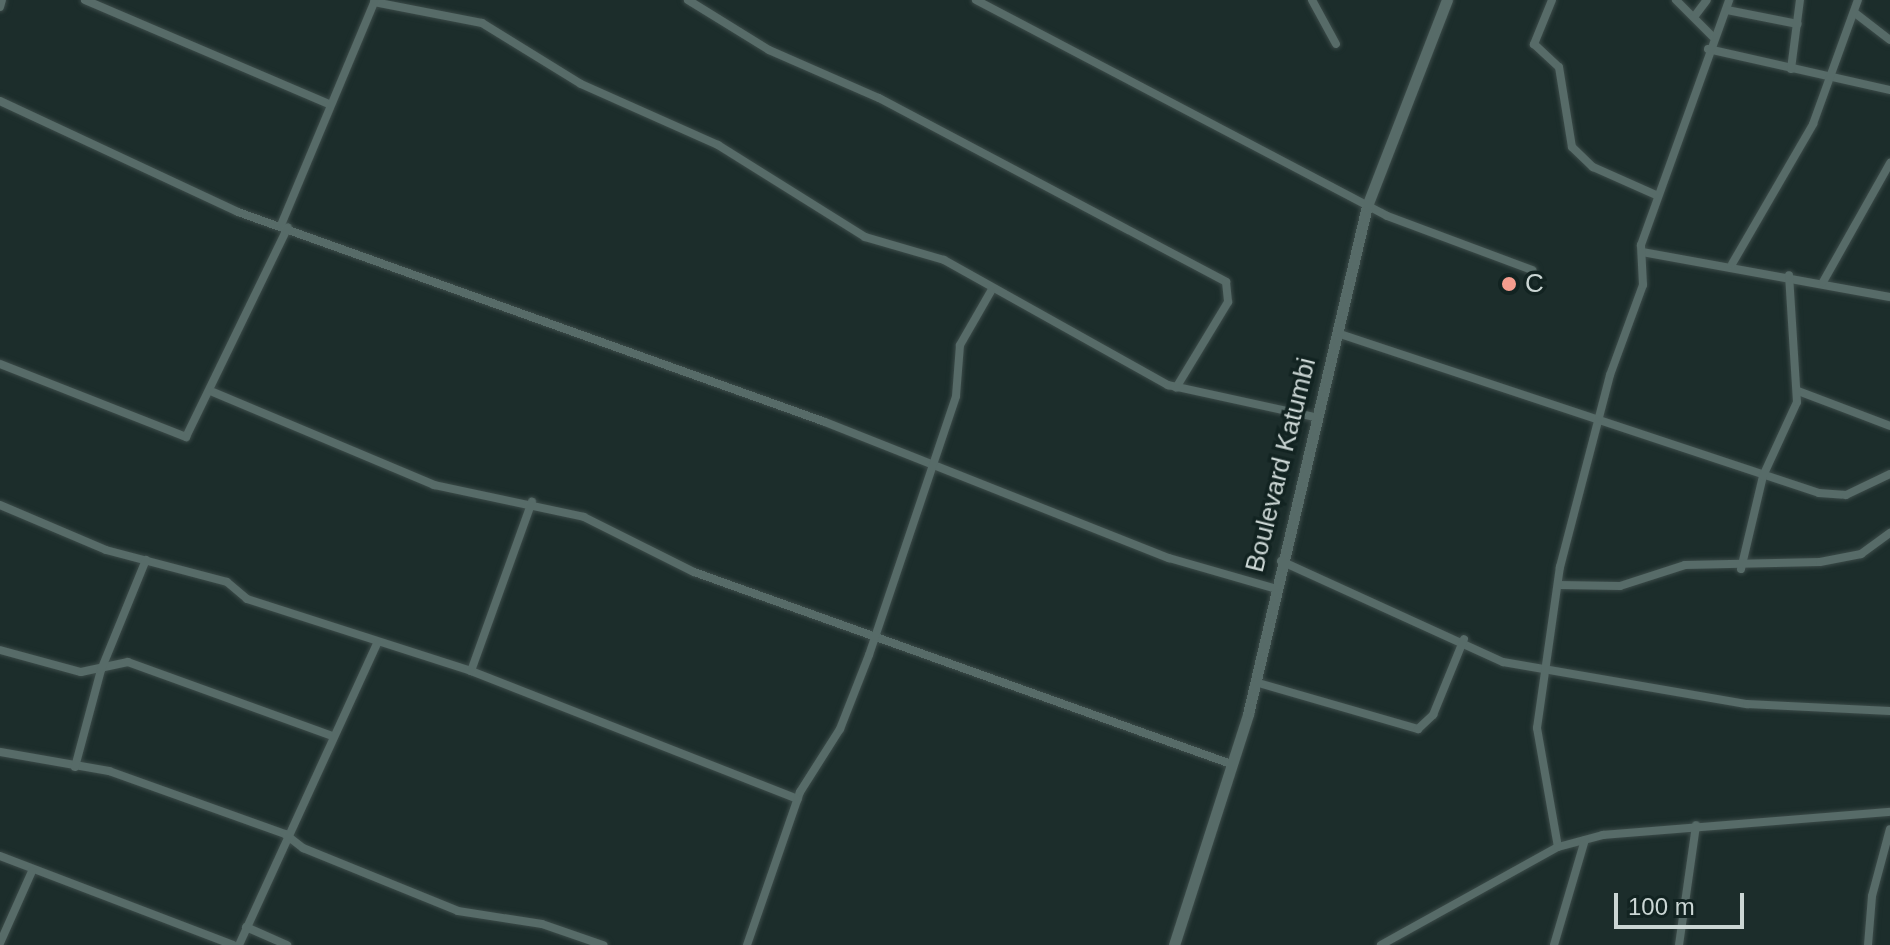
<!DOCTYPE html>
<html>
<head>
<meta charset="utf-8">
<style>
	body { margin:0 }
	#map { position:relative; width:1890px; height:945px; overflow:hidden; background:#1c2d2b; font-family:Arial,sans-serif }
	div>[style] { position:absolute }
	.roads { filter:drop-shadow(0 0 2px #3c4b49) drop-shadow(0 0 2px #3c4b49) }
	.street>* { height:8px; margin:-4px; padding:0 4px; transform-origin:4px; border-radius:4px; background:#576b68 }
	.secondary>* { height:11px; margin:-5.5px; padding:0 5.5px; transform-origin:5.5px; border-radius:5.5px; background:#576b68 }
	.dots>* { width:22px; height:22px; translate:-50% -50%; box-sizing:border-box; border:4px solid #122321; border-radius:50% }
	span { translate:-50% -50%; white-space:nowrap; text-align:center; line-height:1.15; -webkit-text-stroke:7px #122321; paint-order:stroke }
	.poi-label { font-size:26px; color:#cbd6d4 }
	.left { translate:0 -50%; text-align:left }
	.street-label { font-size:26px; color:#cbd6d4 }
	.scale { position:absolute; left:1614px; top:893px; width:130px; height:36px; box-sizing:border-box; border:4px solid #cbd6d4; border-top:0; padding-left:10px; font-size:24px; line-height:28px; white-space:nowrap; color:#cbd6d4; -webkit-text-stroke:6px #122321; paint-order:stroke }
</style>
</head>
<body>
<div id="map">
	<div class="roads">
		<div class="street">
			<div style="left:85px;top:0;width:267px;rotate:23.1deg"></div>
			<div style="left:688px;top:0;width:95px;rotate:31.7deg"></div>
			<div style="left:769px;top:50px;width:120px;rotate:23.6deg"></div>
			<div style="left:879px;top:98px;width:393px;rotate:27.9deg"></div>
			<div style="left:1226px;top:282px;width:20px;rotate:84deg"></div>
			<div style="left:1228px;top:302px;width:100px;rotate:121.2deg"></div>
			<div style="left:976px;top:0;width:464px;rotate:27.7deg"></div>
			<div style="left:1387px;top:216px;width:155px;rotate:20.4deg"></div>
			<div style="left:1312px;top:0;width:50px;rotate:61.4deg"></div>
			<div style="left:1552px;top:0;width:48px;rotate:112.2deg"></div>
			<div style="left:1534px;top:44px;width:34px;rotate:43deg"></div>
			<div style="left:1559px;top:67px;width:81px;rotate:80.8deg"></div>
			<div style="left:1572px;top:147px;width:29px;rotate:44deg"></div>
			<div style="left:1593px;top:167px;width:69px;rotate:24deg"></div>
			<div style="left:1676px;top:0;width:52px;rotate:45deg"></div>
			<div style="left:374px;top:2px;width:110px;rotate:11deg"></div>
			<div style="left:482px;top:23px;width:116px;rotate:31.6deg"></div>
			<div style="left:581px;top:84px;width:150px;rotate:24deg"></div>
			<div style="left:718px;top:145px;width:173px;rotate:32deg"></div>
			<div style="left:865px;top:237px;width:82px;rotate:16.2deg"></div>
			<div style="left:944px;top:260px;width:257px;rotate:29.2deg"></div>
			<div style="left:1168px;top:385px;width:150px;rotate:12.3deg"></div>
			<div style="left:0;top:7px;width:7px;rotate:-74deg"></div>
			<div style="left:1727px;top:10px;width:72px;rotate:11.2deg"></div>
			<div style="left:1855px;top:13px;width:44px;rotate:37.6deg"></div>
			<div style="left:1694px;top:17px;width:21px;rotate:-53deg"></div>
			<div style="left:1708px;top:49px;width:187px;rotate:12.7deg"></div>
			<div style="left:1791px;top:69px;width:70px;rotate:-82.6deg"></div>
			<div style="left:0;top:101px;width:263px;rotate:25deg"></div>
			<div style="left:238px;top:212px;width:623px;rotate:19.68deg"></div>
			<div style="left:825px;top:422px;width:370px;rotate:21.6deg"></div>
			<div style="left:1169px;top:558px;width:108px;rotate:16.1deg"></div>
			<div style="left:281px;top:225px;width:244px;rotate:-67.3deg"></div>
			<div style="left:1642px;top:252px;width:252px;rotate:10.3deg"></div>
			<div style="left:1732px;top:264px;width:162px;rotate:-59.9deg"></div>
			<div style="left:1813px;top:124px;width:132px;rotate:-70.1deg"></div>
			<div style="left:1823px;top:282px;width:137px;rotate:-60.6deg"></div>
			<div style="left:1337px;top:333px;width:508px;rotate:18.36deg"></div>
			<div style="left:1819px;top:493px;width:27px;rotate:4deg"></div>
			<div style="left:1846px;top:495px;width:49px;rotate:-25.5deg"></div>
			<div style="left:0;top:364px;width:200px;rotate:21.4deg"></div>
			<div style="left:186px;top:437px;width:233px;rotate:-64.1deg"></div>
			<div style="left:1798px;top:391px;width:98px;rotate:20.8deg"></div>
			<div style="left:213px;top:392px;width:240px;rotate:22.8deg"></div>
			<div style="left:434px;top:485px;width:153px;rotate:12deg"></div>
			<div style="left:584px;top:517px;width:123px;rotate:26.6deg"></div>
			<div style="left:694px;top:572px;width:573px;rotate:19.67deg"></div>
			<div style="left:0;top:505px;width:115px;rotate:23deg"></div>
			<div style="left:106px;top:550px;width:125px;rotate:14.8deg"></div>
			<div style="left:227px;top:582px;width:26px;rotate:40deg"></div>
			<div style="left:247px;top:599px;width:235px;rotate:17.8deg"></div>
			<div style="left:471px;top:671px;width:351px;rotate:21.4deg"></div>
			<div style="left:1281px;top:561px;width:244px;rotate:24.5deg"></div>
			<div style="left:1503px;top:662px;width:248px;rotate:9.8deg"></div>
			<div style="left:1747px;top:704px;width:143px;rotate:2.8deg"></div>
			<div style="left:1741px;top:569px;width:96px;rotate:-76.7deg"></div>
			<div style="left:1763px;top:476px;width:81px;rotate:-65.3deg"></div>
			<div style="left:1797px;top:402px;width:127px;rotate:-93.6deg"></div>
			<div style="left:1558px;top:585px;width:62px;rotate:0.9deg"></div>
			<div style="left:1620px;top:586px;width:68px;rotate:-17.9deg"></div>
			<div style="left:1685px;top:565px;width:135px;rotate:-1.3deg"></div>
			<div style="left:1820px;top:562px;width:42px;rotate:-11deg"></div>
			<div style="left:1861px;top:554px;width:36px;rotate:-36deg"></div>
			<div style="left:0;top:650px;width:84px;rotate:15.2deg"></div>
			<div style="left:81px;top:672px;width:48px;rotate:-12deg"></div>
			<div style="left:128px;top:662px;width:217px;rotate:19.9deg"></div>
			<div style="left:471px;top:671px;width:180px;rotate:-70.2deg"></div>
			<div style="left:1255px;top:682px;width:170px;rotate:16.1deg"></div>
			<div style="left:1418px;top:729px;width:21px;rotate:-43deg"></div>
			<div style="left:1433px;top:715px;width:82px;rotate:-67.8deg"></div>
			<div style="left:0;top:752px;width:111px;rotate:9.9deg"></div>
			<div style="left:109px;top:771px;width:187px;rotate:19.7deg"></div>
			<div style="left:285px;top:834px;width:23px;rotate:38deg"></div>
			<div style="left:303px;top:848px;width:167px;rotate:22.1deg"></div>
			<div style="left:458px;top:911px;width:85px;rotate:8.8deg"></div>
			<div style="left:542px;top:924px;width:65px;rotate:19deg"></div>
			<div style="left:75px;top:767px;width:100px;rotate:-75deg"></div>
			<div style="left:101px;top:670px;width:119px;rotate:-67.8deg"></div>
			<div style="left:1558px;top:847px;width:121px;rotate:-100deg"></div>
			<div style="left:1537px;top:728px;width:163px;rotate:-81.9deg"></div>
			<div style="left:1560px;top:567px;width:198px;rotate:-75.4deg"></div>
			<div style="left:1610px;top:375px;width:96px;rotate:-69.9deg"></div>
			<div style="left:1643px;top:285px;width:40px;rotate:-92.9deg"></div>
			<div style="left:1641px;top:245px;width:260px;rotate:-70.2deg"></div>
			<div style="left:0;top:856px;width:249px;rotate:20.9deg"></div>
			<div style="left:246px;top:927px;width:45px;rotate:23.7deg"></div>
			<div style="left:0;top:943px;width:79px;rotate:-66deg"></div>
			<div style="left:239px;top:945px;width:332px;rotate:-65.4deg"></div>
			<div style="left:747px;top:945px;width:162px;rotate:-70.9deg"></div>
			<div style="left:800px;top:792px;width:75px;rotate:-57.6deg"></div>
			<div style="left:840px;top:729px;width:79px;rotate:-68.6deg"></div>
			<div style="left:869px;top:655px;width:273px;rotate:-71.4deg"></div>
			<div style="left:956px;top:396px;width:51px;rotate:-85.5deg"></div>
			<div style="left:960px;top:345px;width:62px;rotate:-60.1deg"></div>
			<div style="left:1381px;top:945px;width:202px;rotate:-29deg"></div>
			<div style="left:1558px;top:847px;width:47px;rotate:-14.9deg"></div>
			<div style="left:1603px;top:835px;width:288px;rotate:-4.6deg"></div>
			<div style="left:1554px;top:945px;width:109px;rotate:-73.6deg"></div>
			<div style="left:1679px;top:945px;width:121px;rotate:-81.9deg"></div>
			<div style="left:1868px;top:945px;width:49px;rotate:-85.3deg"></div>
			<div style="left:1872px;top:896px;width:69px;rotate:-75deg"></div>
		</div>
		<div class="secondary">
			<div style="left:1174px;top:945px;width:243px;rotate:-72.2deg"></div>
			<div style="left:1248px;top:714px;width:522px;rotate:-76.82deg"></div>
			<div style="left:1367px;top:206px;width:221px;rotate:-68.8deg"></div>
		</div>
	</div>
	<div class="dots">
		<div style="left:1509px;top:284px;background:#f59d8e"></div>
	</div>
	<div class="poi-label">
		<span class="left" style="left:1525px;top:284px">C</span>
	</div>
	<div class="street-label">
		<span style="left:1281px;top:465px;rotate:-76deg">Boulevard Katumbi</span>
	</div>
	<div class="scale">100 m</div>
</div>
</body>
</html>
